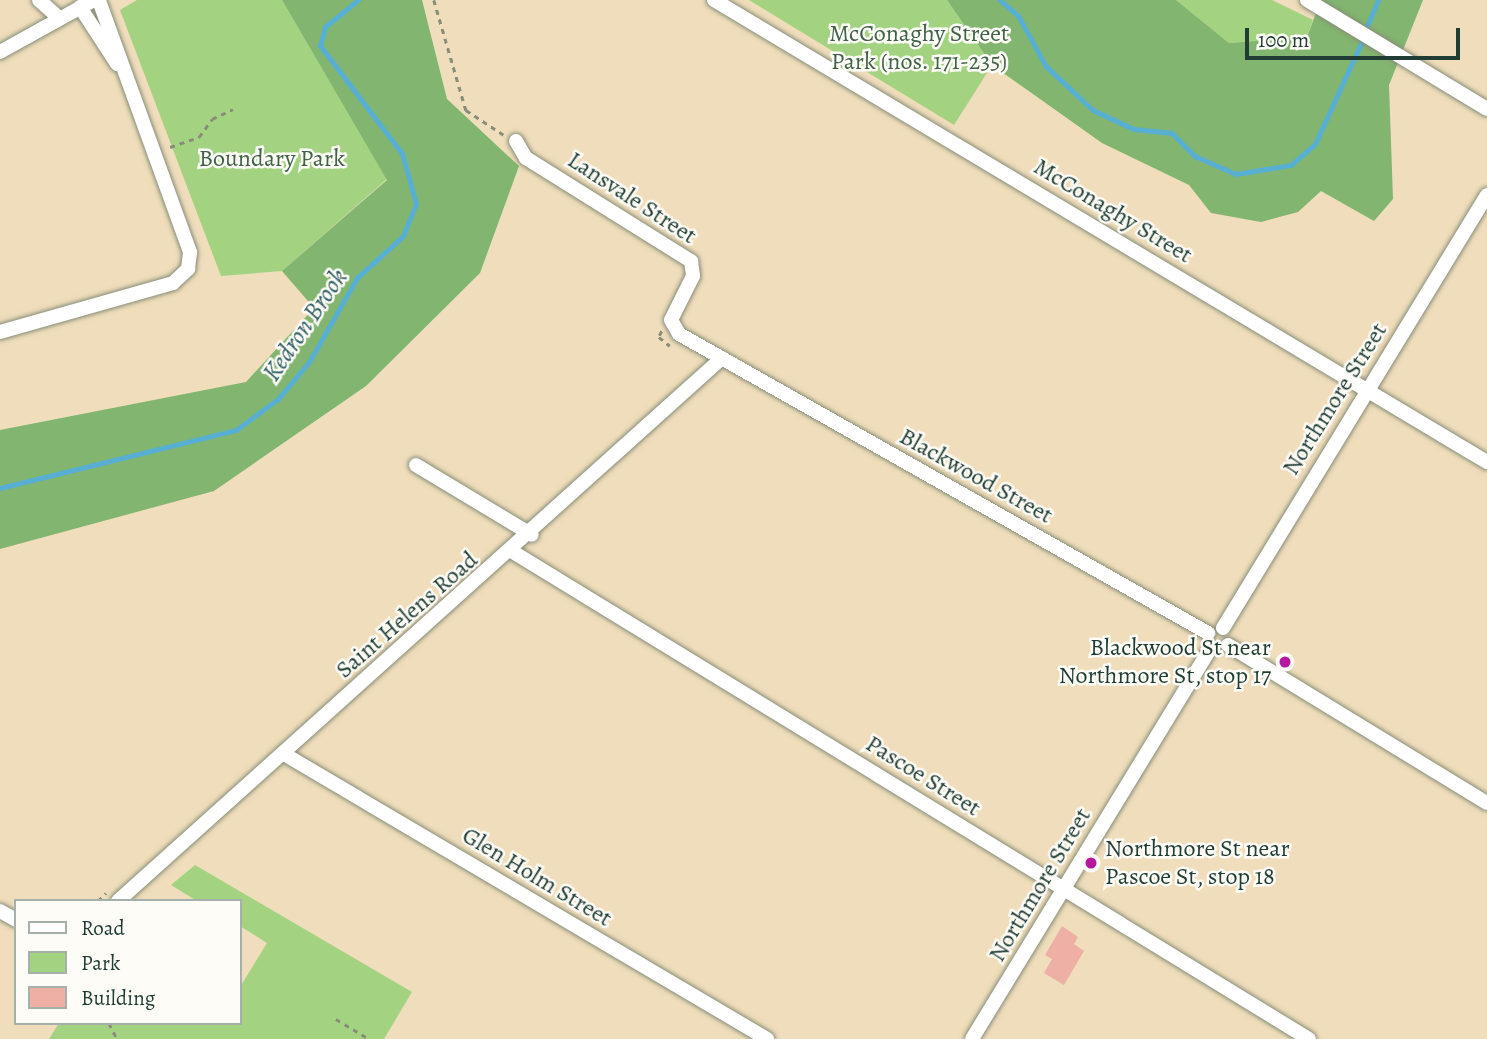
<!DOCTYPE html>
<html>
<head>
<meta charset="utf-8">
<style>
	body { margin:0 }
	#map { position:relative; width:1487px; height:1039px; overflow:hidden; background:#efddbb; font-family:Alegreya,serif }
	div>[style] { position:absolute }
	.green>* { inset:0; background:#a3d381 }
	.forest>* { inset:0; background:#82b56f }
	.stream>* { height:4.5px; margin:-2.25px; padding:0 2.25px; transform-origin:2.25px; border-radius:2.25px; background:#58afd4 }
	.building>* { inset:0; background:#eeafa4 }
	.path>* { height:2.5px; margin-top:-1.25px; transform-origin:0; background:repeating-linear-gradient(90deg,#878d78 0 5px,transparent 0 10px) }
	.roads { filter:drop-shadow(0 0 2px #878d78) drop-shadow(0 0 2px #878d78) }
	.minor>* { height:14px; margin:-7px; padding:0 7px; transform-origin:7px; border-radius:7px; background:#fff }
	.dots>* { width:19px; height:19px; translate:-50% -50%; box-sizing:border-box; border:4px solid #fdfcf7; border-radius:50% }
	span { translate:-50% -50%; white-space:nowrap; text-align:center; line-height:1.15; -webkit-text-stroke:5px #fdfcf7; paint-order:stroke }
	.park-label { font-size:24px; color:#406247 }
	.street-label { font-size:24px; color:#1f3d34 }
	.poi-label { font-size:24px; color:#1f3d34 }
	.right { translate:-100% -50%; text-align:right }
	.left { translate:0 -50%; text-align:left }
	.water-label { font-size:26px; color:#305f64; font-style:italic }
	.legend { position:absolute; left:14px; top:899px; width:228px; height:126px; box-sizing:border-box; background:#fdfcf7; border:2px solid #a4b0a9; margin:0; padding:9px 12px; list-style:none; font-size:21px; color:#1f3d34 }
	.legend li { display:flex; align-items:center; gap:14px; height:35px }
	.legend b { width:35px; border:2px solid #a4b0a9 }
	.scale { position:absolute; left:1245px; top:28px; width:215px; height:32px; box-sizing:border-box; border:4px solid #1f3d34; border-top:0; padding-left:9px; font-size:21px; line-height:24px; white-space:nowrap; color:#1f3d34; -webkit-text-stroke:5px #fdfcf7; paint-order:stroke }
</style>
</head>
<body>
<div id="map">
	<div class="green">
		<div style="clip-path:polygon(137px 0,282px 0,387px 179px,282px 271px,221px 276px,120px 10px)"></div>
		<div style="clip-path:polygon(749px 0,947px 0,992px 65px,954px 125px)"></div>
		<div style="clip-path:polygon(1176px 0,1272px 0,1313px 20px,1307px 37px,1229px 43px)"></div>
		<div style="clip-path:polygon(195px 865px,412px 992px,384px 1039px,49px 1039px,59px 1023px,240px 1023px,240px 987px,267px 943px,240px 926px,240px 901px,197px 901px,171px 885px)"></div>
	</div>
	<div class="forest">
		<div style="clip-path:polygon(282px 0,422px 0,447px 99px,519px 166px,480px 273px,366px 386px,214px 491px,0 549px,0 430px,246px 382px,314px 308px,282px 271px,387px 180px)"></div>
		<div style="clip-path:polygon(947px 0,1176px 0,1229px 43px,1307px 37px,1321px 0,1423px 0,1389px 85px,1393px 199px,1374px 221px,1321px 191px,1298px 212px,1261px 222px,1211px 213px,1189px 185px,1102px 143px,992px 65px)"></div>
	</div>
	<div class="stream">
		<div style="left:1000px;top:0;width:23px;rotate:40deg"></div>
		<div style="left:1018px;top:15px;width:58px;rotate:61.2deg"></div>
		<div style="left:1046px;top:66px;width:64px;rotate:43.1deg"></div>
		<div style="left:1093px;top:110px;width:45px;rotate:24.9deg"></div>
		<div style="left:1134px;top:129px;width:38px;rotate:6deg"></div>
		<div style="left:1172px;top:133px;width:33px;rotate:45deg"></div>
		<div style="left:1195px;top:156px;width:45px;rotate:23.7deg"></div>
		<div style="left:1236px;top:174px;width:56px;rotate:-9.3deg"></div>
		<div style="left:1291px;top:165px;width:32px;rotate:-41deg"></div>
		<div style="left:1315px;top:144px;width:115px;rotate:-65.4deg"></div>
		<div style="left:1365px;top:31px;width:34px;rotate:-67deg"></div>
		<div style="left:0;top:488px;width:243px;rotate:-13.8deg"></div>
		<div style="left:236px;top:430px;width:52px;rotate:-36.4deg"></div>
		<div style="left:278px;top:399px;width:48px;rotate:-50deg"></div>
		<div style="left:309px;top:362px;width:97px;rotate:-60.3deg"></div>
		<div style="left:357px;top:278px;width:62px;rotate:-42.4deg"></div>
		<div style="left:403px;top:236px;width:35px;rotate:-68deg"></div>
		<div style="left:416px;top:204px;width:52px;rotate:-105.6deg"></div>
		<div style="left:402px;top:154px;width:136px;rotate:-127.2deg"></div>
		<div style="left:320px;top:46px;width:20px;rotate:-75deg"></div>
		<div style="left:325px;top:27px;width:43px;rotate:-39.3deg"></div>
	</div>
	<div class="building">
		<div style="clip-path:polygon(1062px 926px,1078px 937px,1074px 944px,1084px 951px,1064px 985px,1044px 973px,1052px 959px,1045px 955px)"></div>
	</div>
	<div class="path">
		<div style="left:434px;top:0;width:115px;rotate:73.8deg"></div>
		<div style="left:466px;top:110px;width:45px;rotate:33.3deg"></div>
		<div style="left:170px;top:147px;width:31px;rotate:-19deg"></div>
		<div style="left:199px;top:137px;width:22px;rotate:-54deg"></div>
		<div style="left:212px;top:119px;width:23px;rotate:-25deg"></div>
		<div style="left:662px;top:331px;width:7px;rotate:117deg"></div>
		<div style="left:659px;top:337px;width:14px;rotate:39deg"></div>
		<div style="left:98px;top:901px;width:11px;rotate:-45deg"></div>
		<div style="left:336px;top:1019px;width:39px;rotate:31deg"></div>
		<div style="left:109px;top:1023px;width:18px;rotate:63deg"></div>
	</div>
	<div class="roads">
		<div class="minor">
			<div style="left:39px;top:0;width:27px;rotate:42deg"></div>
			<div style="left:714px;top:0;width:901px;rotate:30.87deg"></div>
			<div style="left:1307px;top:0;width:210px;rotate:31.2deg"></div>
			<div style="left:80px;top:7px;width:68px;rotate:57deg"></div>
			<div style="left:0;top:52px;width:107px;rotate:-29deg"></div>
			<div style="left:516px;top:141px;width:20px;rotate:60deg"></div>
			<div style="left:526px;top:158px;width:195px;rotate:32deg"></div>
			<div style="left:691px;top:261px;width:15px;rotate:82deg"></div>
			<div style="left:693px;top:276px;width:49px;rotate:116.6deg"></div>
			<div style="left:671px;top:320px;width:16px;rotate:60deg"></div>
			<div style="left:679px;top:334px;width:608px;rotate:29.48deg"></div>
			<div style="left:0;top:332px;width:180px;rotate:-15.8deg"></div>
			<div style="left:173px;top:283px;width:21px;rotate:-43deg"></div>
			<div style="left:188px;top:269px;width:17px;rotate:-83deg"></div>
			<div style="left:190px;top:252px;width:268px;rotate:-109.9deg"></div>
			<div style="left:416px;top:465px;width:135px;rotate:31.1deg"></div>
			<div style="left:513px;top:552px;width:933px;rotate:31.46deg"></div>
			<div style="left:1223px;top:628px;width:507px;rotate:-58.63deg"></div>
			<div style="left:1228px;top:645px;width:303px;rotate:31.4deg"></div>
			<div style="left:284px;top:754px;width:561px;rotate:30.54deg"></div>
			<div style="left:118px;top:901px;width:812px;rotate:-41.96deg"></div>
			<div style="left:0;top:911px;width:18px;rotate:29deg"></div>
			<div style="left:972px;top:1039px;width:459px;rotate:-58.6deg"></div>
		</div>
	</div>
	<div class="dots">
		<div style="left:1285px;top:662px;background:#b5179e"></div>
		<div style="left:1091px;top:863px;background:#b5179e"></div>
	</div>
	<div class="park-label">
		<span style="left:919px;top:48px">McConaghy Street<br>Park (nos. 171-235)</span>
		<span style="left:272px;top:159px">Boundary Park</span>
	</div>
	<div class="street-label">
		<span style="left:632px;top:198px;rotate:33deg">Lansvale Street</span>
		<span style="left:1113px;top:211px;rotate:31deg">McConaghy Street</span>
		<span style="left:1335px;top:399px;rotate:-58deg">Northmore Street</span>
		<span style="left:976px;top:476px;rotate:29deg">Blackwood Street</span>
		<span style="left:407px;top:615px;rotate:-41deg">Saint Helens Road</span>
		<span style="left:923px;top:776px;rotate:32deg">Pascoe Street</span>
		<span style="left:537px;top:877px;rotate:31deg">Glen Holm Street</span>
		<span style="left:1040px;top:885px;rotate:-59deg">Northmore Street</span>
	</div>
	<div class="poi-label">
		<span class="right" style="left:1271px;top:662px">Blackwood St near<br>Northmore St, stop 17</span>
		<span class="left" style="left:1105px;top:863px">Northmore St near<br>Pascoe St, stop 18</span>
	</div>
	<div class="water-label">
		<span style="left:305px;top:325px;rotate:-56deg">Kedron Brook</span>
	</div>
	<ul class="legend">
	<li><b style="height:9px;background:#fff"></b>Road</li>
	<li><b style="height:19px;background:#a3d381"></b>Park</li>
	<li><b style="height:19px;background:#eeafa4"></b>Building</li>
	</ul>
	<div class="scale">100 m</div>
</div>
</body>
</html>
